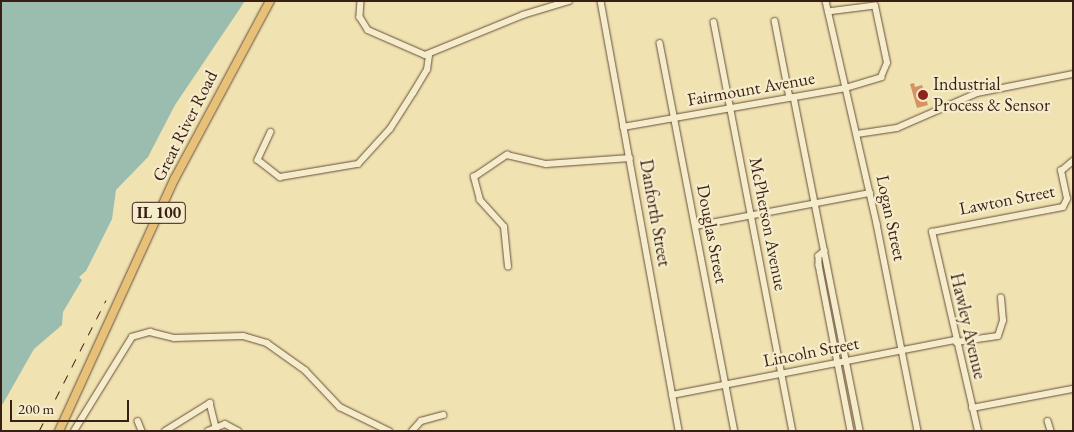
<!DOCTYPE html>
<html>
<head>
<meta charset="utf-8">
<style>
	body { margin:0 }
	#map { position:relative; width:1074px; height:432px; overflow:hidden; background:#f0e2b1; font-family:"EB Garamond",serif }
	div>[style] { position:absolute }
	.water>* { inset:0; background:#9abdb0 }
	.building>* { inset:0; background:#d59364 }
	.roads { filter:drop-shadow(0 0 1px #674f3b) drop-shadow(0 0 1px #674f3b) }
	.minor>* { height:5.5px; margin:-2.75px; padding:0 2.75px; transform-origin:2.75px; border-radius:2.75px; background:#f5eccc }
	.major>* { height:8px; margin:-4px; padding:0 4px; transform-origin:4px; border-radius:4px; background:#e8c178 }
	.rail>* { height:1px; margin-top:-0.5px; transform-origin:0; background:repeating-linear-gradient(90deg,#391e14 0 9px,transparent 0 18px) }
	.dots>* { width:14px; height:14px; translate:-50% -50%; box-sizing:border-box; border:2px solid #f5eccc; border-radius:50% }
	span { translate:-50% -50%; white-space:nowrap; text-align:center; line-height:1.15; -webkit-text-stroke:4.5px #f5eccc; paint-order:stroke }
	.shield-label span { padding:1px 4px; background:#f5eccc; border:1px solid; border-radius:4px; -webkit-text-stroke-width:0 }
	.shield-label { font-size:16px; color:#391e14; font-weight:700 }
	.poi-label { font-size:18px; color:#391e14 }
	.left { translate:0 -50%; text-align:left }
	.street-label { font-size:18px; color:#391e14 }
	.frame { position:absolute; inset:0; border:2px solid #391e14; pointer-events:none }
	.scale { position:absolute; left:10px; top:400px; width:119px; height:22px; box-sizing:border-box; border:2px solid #391e14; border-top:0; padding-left:6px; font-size:15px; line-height:18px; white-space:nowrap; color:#391e14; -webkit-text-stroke:4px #f5eccc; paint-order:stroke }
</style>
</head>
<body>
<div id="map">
	<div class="water">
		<div style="clip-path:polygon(1px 1px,245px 1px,175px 105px,148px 157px,116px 190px,112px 219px,86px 271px,79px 277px,82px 280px,63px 312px,62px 325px,34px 349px,1px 407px)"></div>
	</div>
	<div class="building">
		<div style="clip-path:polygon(914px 83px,915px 87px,922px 85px,928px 105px,917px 108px,910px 84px)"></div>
	</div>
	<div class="roads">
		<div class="minor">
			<div style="left:361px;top:1px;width:16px;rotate:94deg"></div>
			<div style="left:360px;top:17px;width:15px;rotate:58deg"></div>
			<div style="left:368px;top:30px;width:62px;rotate:23.7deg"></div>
			<div style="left:425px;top:55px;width:106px;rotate:-22.2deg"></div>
			<div style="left:523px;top:15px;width:48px;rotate:-16.9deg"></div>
			<div style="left:601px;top:1px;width:437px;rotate:79.7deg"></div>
			<div style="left:826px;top:1px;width:229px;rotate:77.1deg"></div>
			<div style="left:877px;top:224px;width:211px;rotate:78.8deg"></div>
			<div style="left:775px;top:21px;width:78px;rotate:79deg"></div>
			<div style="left:714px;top:22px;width:417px;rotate:79.1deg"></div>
			<div style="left:660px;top:43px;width:395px;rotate:79.1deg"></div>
			<div style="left:794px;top:97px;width:340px;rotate:78.8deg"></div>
			<div style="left:623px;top:127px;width:226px;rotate:-9.9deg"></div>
			<div style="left:846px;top:88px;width:37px;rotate:-17deg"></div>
			<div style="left:881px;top:77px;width:15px;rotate:-67deg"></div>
			<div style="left:887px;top:63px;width:58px;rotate:-101.9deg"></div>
			<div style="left:875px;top:6px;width:47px;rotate:172.7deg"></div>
			<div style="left:271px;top:132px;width:31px;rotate:115deg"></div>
			<div style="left:258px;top:160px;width:28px;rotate:38deg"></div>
			<div style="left:280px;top:177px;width:79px;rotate:-9.5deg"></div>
			<div style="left:358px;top:164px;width:47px;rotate:-47.6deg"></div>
			<div style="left:390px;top:129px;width:43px;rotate:-57.4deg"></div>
			<div style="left:413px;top:93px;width:27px;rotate:-59deg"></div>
			<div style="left:427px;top:70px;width:15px;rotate:-82deg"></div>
			<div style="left:857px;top:134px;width:40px;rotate:-8.5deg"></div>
			<div style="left:897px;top:128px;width:87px;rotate:-23.6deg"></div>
			<div style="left:977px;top:93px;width:98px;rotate:-11.2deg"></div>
			<div style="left:695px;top:226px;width:178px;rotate:-10.7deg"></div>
			<div style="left:825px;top:251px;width:8px;rotate:140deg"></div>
			<div style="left:819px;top:256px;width:9px;rotate:90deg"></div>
			<div style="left:819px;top:265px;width:169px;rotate:79.1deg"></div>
			<div style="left:508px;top:267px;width:40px;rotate:-95.7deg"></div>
			<div style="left:504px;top:227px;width:36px;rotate:-132deg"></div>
			<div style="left:480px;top:200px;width:24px;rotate:-105deg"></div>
			<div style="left:474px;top:177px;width:40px;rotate:-34deg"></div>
			<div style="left:507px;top:155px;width:40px;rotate:13deg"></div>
			<div style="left:546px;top:164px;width:84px;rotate:-4.1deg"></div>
			<div style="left:956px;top:342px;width:42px;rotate:-8.1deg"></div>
			<div style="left:998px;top:336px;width:16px;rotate:-72deg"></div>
			<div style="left:1003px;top:321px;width:23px;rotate:-95deg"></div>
			<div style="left:672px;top:395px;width:289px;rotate:-11deg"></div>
			<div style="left:972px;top:408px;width:103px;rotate:-10.7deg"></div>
			<div style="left:138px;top:421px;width:11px;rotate:68deg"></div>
			<div style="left:1048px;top:421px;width:10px;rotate:73deg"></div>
			<div style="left:74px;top:431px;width:110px;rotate:-58.3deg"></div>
			<div style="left:132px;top:337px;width:19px;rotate:-16deg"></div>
			<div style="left:150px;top:332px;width:25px;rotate:14deg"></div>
			<div style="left:174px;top:338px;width:69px;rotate:-1.7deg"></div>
			<div style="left:243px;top:336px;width:25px;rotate:16deg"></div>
			<div style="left:267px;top:343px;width:47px;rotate:35.4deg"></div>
			<div style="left:305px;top:370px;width:51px;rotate:46.6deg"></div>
			<div style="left:340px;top:407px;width:55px;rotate:26.1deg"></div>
			<div style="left:165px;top:431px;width:53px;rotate:-31.9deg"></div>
			<div style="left:210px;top:403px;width:29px;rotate:76deg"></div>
			<div style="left:208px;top:431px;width:18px;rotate:-22deg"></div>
			<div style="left:225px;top:424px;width:15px;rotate:28deg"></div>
			<div style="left:412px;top:431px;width:13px;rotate:-48deg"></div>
			<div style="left:421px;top:421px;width:23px;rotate:-15deg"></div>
			<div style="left:978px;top:431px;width:204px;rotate:-103deg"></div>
			<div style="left:932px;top:232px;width:133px;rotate:-10.8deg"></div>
			<div style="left:1063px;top:207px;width:9px;rotate:-63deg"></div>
			<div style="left:1067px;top:199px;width:29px;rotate:-102deg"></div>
			<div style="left:1061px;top:171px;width:16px;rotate:-40deg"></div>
		</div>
		<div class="major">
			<div style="left:59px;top:431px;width:278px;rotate:-65.4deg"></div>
			<div style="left:175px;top:178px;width:201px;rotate:-61.8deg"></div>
		</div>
	</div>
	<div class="rail">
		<div style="left:39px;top:431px;width:147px;rotate:-62.9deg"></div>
	</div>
	<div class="dots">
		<div style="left:923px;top:95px;background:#8f2418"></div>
	</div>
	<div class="shield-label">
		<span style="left:159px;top:213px">IL 100</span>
	</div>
	<div class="poi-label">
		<span class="left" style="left:933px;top:95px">Industrial<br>Process &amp; Sensor</span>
	</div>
	<div class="street-label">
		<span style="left:751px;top:89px;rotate:-10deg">Fairmount Avenue</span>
		<span style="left:185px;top:126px;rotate:-63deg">Great River Road</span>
		<span style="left:1007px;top:200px;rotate:-11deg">Lawton Street</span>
		<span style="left:655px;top:213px;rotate:80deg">Danforth Street</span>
		<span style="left:891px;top:218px;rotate:78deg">Logan Street</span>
		<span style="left:768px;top:224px;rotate:79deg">McPherson Avenue</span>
		<span style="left:712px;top:234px;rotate:79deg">Douglas Street</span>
		<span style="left:968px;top:326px;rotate:77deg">Hawley Avenue</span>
		<span style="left:811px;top:352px;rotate:-11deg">Lincoln Street</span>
	</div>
	<div class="frame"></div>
	<div class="scale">200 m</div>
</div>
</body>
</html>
